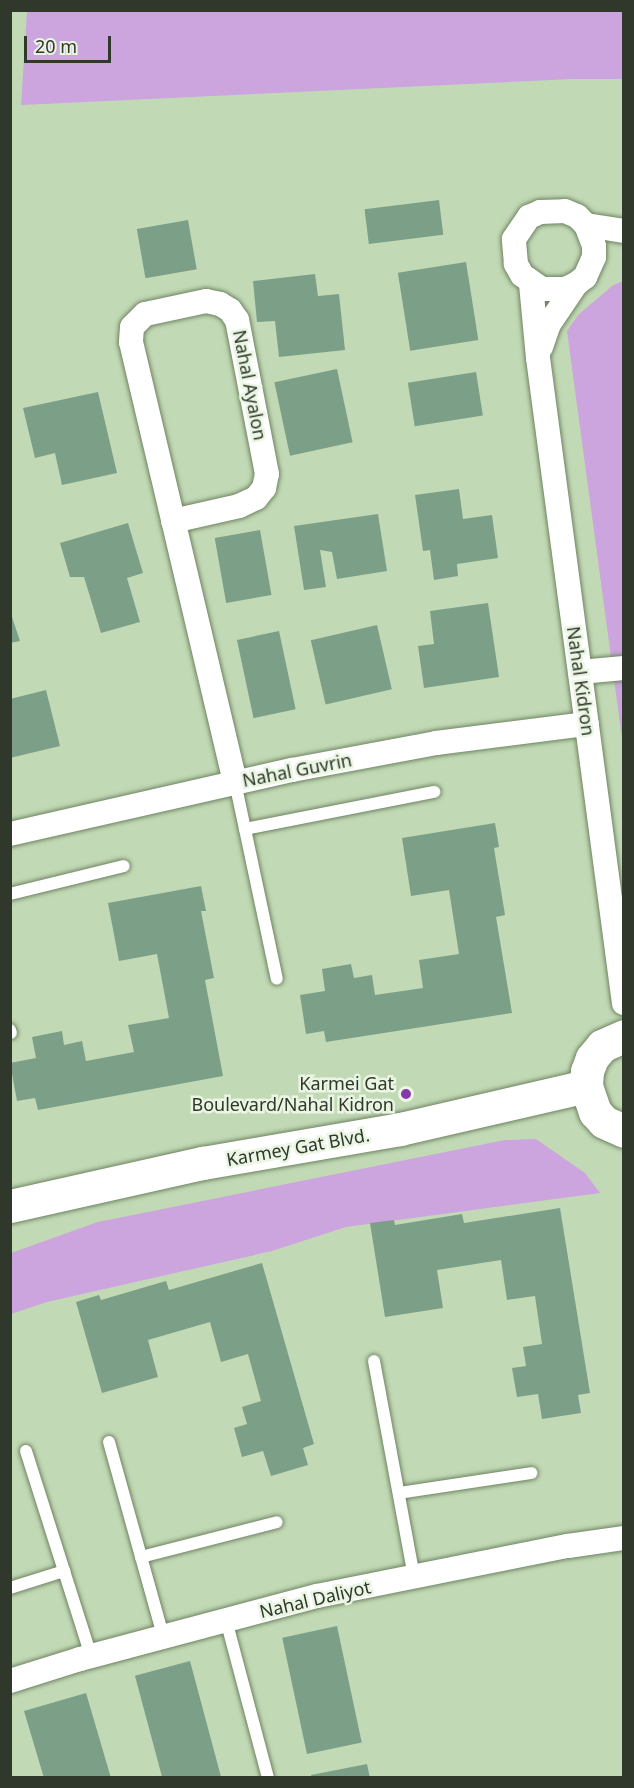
<!DOCTYPE html>
<html>
<head>
<meta charset="utf-8">
<style>
	body { margin:0 }
	#map { position:relative; width:634px; height:1788px; overflow:hidden; background:#c2d9b5; font-family:"Noto Sans",sans-serif }
	div>[style] { position:absolute }
	.green>* { inset:0; background:#cca5df }
	.building>* { inset:0; background:#7ca087; transform-origin:0 0 }
	.roads { filter:drop-shadow(0 0 2px #6f8463) drop-shadow(0 0 2px #6f8463) }
	.lane>* { height:12px; margin:-6px; padding:0 6px; transform-origin:6px; border-radius:6px; background:#fff }
	.street>* { height:24px; margin:-12px; padding:0 12px; transform-origin:12px; border-radius:12px; background:#fff }
	.secondary>* { height:33px; margin:-16.5px; padding:0 16.5px; transform-origin:16.5px; border-radius:16.5px; background:#fff }
	.dots>* { width:16px; height:16px; translate:-50% -50%; box-sizing:border-box; border:3px solid #eaf5e3; border-radius:50% }
	span { translate:-50% -50%; white-space:nowrap; text-align:center; line-height:1.15; -webkit-text-stroke:5px #eaf5e3; paint-order:stroke }
	.street-label { font-size:18px; color:#2f382a }
	.poi-label { font-size:18px; color:#2f382a }
	.right { translate:-100% -50%; text-align:right }
	.frame { position:absolute; inset:0; border:12px solid #2f382a; pointer-events:none }
	.scale { position:absolute; left:24px; top:36px; width:87px; height:27px; box-sizing:border-box; border:3px solid #2f382a; border-top:0; padding-left:8px; font-size:18px; line-height:21px; white-space:nowrap; color:#2f382a; -webkit-text-stroke:4px #eaf5e3; paint-order:stroke }
</style>
</head>
<body>
<div id="map">
	<div class="green">
		<div style="clip-path:polygon(27px 11px,623px 11px,623px 79px,573px 79px,21px 105px)"></div>
		<div style="clip-path:polygon(623px 281px,623px 746px,567px 331px,579px 314px,612px 286px)"></div>
		<div style="clip-path:polygon(536px 1139px,585px 1173px,600px 1193px,346px 1227px,272px 1251px,47px 1302px,11px 1314px,11px 1253px,98px 1222px,505px 1140px)"></div>
	</div>
	<div class="building">
		<div style="left:439px;top:200px;width:35px;height:75px;rotate:83deg"></div>
		<div style="left:188px;top:220px;width:50px;height:52px;rotate:80deg"></div>
		<div style="left:466px;top:262px;width:79px;height:69px;rotate:81deg"></div>
		<div style="clip-path:polygon(315px 274px,318px 296px,339px 294px,345px 350px,279px 357px,275px 321px,257px 322px,253px 281px)"></div>
		<div style="left:337px;top:369px;width:75px;height:64px;rotate:78deg"></div>
		<div style="left:476px;top:372px;width:44px;height:69px;rotate:81deg"></div>
		<div style="clip-path:polygon(98px 392px,117px 473px,62px 485px,55px 453px,35px 458px,23px 408px)"></div>
		<div style="clip-path:polygon(459px 489px,463px 519px,492px 515px,498px 558px,457px 564px,458px 576px,434px 580px,430px 550px,423px 551px,415px 495px)"></div>
		<div style="clip-path:polygon(378px 514px,387px 571px,337px 579px,332px 552px,320px 550px,326px 587px,304px 590px,294px 526px)"></div>
		<div style="clip-path:polygon(128px 523px,143px 573px,127px 578px,140px 622px,101px 633px,84px 577px,70px 577px,60px 543px)"></div>
		<div style="left:260px;top:530px;width:66px;height:46px;rotate:80deg"></div>
		<div style="clip-path:polygon(488px 603px,499px 677px,424px 688px,418px 646px,434px 644px,430px 611px)"></div>
		<div style="clip-path:polygon(10px 611px,20px 641px,10px 643px)"></div>
		<div style="left:377px;top:625px;width:66px;height:68px;rotate:77deg"></div>
		<div style="left:279px;top:631px;width:80px;height:43px;rotate:78deg"></div>
		<div style="clip-path:polygon(46px 690px,60px 746px,10px 758px,10px 699px)"></div>
		<div style="clip-path:polygon(495px 823px,499px 847px,494px 848px,505px 915px,496px 917px,512px 1013px,326px 1042px,324px 1031px,306px 1034px,300px 995px,325px 991px,322px 969px,351px 964px,354px 978px,372px 975px,375px 995px,423px 988px,419px 960px,459px 954px,449px 890px,411px 896px,402px 838px)"></div>
		<div style="clip-path:polygon(201px 886px,206px 911px,201px 911px,214px 978px,205px 980px,223px 1076px,38px 1110px,35px 1098px,17px 1101px,10px 1063px,36px 1058px,32px 1037px,62px 1031px,64px 1045px,82px 1041px,86px 1061px,134px 1052px,128px 1025px,169px 1018px,157px 954px,119px 961px,108px 903px)"></div>
		<div style="clip-path:polygon(560px 1208px,590px 1393px,578px 1395px,581px 1413px,542px 1419px,538px 1394px,517px 1397px,512px 1368px,526px 1366px,523px 1347px,542px 1344px,535px 1296px,507px 1300px,501px 1260px,437px 1270px,443px 1308px,385px 1317px,370px 1223px,394px 1220px,395px 1225px,462px 1214px,464px 1223px)"></div>
		<div style="clip-path:polygon(262px 1263px,314px 1444px,303px 1448px,308px 1465px,271px 1476px,263px 1451px,242px 1457px,234px 1428px,247px 1424px,242px 1407px,261px 1401px,248px 1354px,221px 1362px,210px 1322px,148px 1340px,158px 1377px,102px 1393px,76px 1302px,99px 1295px,101px 1300px,166px 1281px,169px 1290px)"></div>
		<div style="left:337px;top:1626px;width:119px;height:56px;rotate:78deg"></div>
		<div style="left:190px;top:1661px;width:119px;height:57px;rotate:75deg"></div>
		<div style="clip-path:polygon(86px 1693px,111px 1778px,44px 1778px,24px 1711px)"></div>
		<div style="clip-path:polygon(367px 1764px,370px 1778px,312px 1778px,311px 1775px)"></div>
	</div>
	<div class="roads">
		<div class="lane">
			<div style="left:235px;top:782px;width:201px;rotate:78deg"></div>
			<div style="left:245px;top:829px;width:193px;rotate:-11.1deg"></div>
			<div style="left:10px;top:894px;width:117px;rotate:-13.8deg"></div>
			<div style="left:10px;top:1030px;width:3px;rotate:72deg"></div>
			<div style="left:374px;top:1361px;width:220px;rotate:79.5deg"></div>
			<div style="left:109px;top:1442px;width:201px;rotate:74.4deg"></div>
			<div style="left:26px;top:1451px;width:215px;rotate:72.4deg"></div>
			<div style="left:399px;top:1493px;width:134px;rotate:-8.6deg"></div>
			<div style="left:141px;top:1557px;width:140px;rotate:-14.4deg"></div>
			<div style="left:10px;top:1588px;width:57px;rotate:-17.5deg"></div>
			<div style="left:226px;top:1620px;width:163px;rotate:75.1deg"></div>
		</div>
		<div class="street">
			<div style="left:586px;top:225px;width:22px;rotate:69deg"></div>
			<div style="left:594px;top:246px;width:11px;rotate:90deg"></div>
			<div style="left:594px;top:257px;width:22px;rotate:114deg"></div>
			<div style="left:585px;top:277px;width:11px;rotate:142deg"></div>
			<div style="left:576px;top:284px;width:12px;rotate:156deg"></div>
			<div style="left:565px;top:289px;width:23px;rotate:180deg"></div>
			<div style="left:542px;top:289px;width:24px;rotate:-145deg"></div>
			<div style="left:522px;top:275px;width:13px;rotate:-119deg"></div>
			<div style="left:516px;top:264px;width:25px;rotate:-95deg"></div>
			<div style="left:514px;top:239px;width:27px;rotate:-56deg"></div>
			<div style="left:529px;top:217px;width:12px;rotate:-24deg"></div>
			<div style="left:540px;top:212px;width:25px;rotate:-2deg"></div>
			<div style="left:565px;top:211px;width:13px;rotate:23deg"></div>
			<div style="left:577px;top:216px;width:13px;rotate:45deg"></div>
			<div style="left:586px;top:225px;width:38px;rotate:9deg"></div>
			<div style="left:531px;top:284px;width:74px;rotate:84.6deg"></div>
			<div style="left:538px;top:358px;width:651px;rotate:82.41deg"></div>
			<div style="left:541px;top:347px;width:24px;rotate:-71deg"></div>
			<div style="left:549px;top:324px;width:48px;rotate:-56deg"></div>
			<div style="left:173px;top:521px;width:68px;rotate:-12.8deg"></div>
			<div style="left:239px;top:506px;width:19px;rotate:-25deg"></div>
			<div style="left:256px;top:498px;width:13px;rotate:-51deg"></div>
			<div style="left:264px;top:488px;width:14px;rotate:-78deg"></div>
			<div style="left:267px;top:474px;width:157px;rotate:-101deg"></div>
			<div style="left:237px;top:320px;width:12px;rotate:-125deg"></div>
			<div style="left:230px;top:310px;width:12px;rotate:-149deg"></div>
			<div style="left:220px;top:304px;width:14px;rotate:-168deg"></div>
			<div style="left:206px;top:301px;width:62px;rotate:168deg"></div>
			<div style="left:145px;top:314px;width:18px;rotate:135deg"></div>
			<div style="left:132px;top:327px;width:15px;rotate:94deg"></div>
			<div style="left:131px;top:342px;width:452px;rotate:76.7deg"></div>
			<div style="left:580px;top:672px;width:44px;rotate:-5.2deg"></div>
			<div style="left:10px;top:834px;width:289px;rotate:-12.8deg"></div>
			<div style="left:292px;top:770px;width:147px;rotate:-10.6deg"></div>
			<div style="left:436px;top:743px;width:152px;rotate:-7.2deg"></div>
			<div style="left:10px;top:1681px;width:73px;rotate:-17.4deg"></div>
			<div style="left:80px;top:1659px;width:245px;rotate:-14.9deg"></div>
			<div style="left:317px;top:1596px;width:256px;rotate:-11.3deg"></div>
			<div style="left:568px;top:1546px;width:57px;rotate:-8.1deg"></div>
		</div>
		<div class="secondary">
			<div style="left:624px;top:1036px;width:24px;rotate:156deg"></div>
			<div style="left:602px;top:1046px;width:16px;rotate:130deg"></div>
			<div style="left:592px;top:1058px;width:14px;rotate:111deg"></div>
			<div style="left:587px;top:1071px;width:15px;rotate:94deg"></div>
			<div style="left:586px;top:1086px;width:28px;rotate:71deg"></div>
			<div style="left:595px;top:1112px;width:13px;rotate:48deg"></div>
			<div style="left:604px;top:1122px;width:22px;rotate:24deg"></div>
			<div style="left:10px;top:1206px;width:198px;rotate:-12.6deg"></div>
			<div style="left:203px;top:1163px;width:200px;rotate:-9.8deg"></div>
			<div style="left:400px;top:1129px;width:191px;rotate:-13deg"></div>
		</div>
	</div>
	<div class="dots">
		<div style="left:406px;top:1094px;background:#8738a9"></div>
	</div>
	<div class="street-label">
		<span style="left:250px;top:385px;rotate:79deg">Nahal Ayalon</span>
		<span style="left:581px;top:681px;rotate:82deg">Nahal Kidron</span>
		<span style="left:297px;top:770px;rotate:-11deg">Nahal Guvrin</span>
		<span style="left:298px;top:1147px;rotate:-10deg">Karmey Gat Blvd.</span>
		<span style="left:315px;top:1599px;rotate:-13deg">Nahal Daliyot</span>
	</div>
	<div class="poi-label">
		<span class="right" style="left:394px;top:1094px">Karmei Gat<br>Boulevard/Nahal Kidron</span>
	</div>
	<div class="frame"></div>
	<div class="scale">20 m</div>
</div>
</body>
</html>
